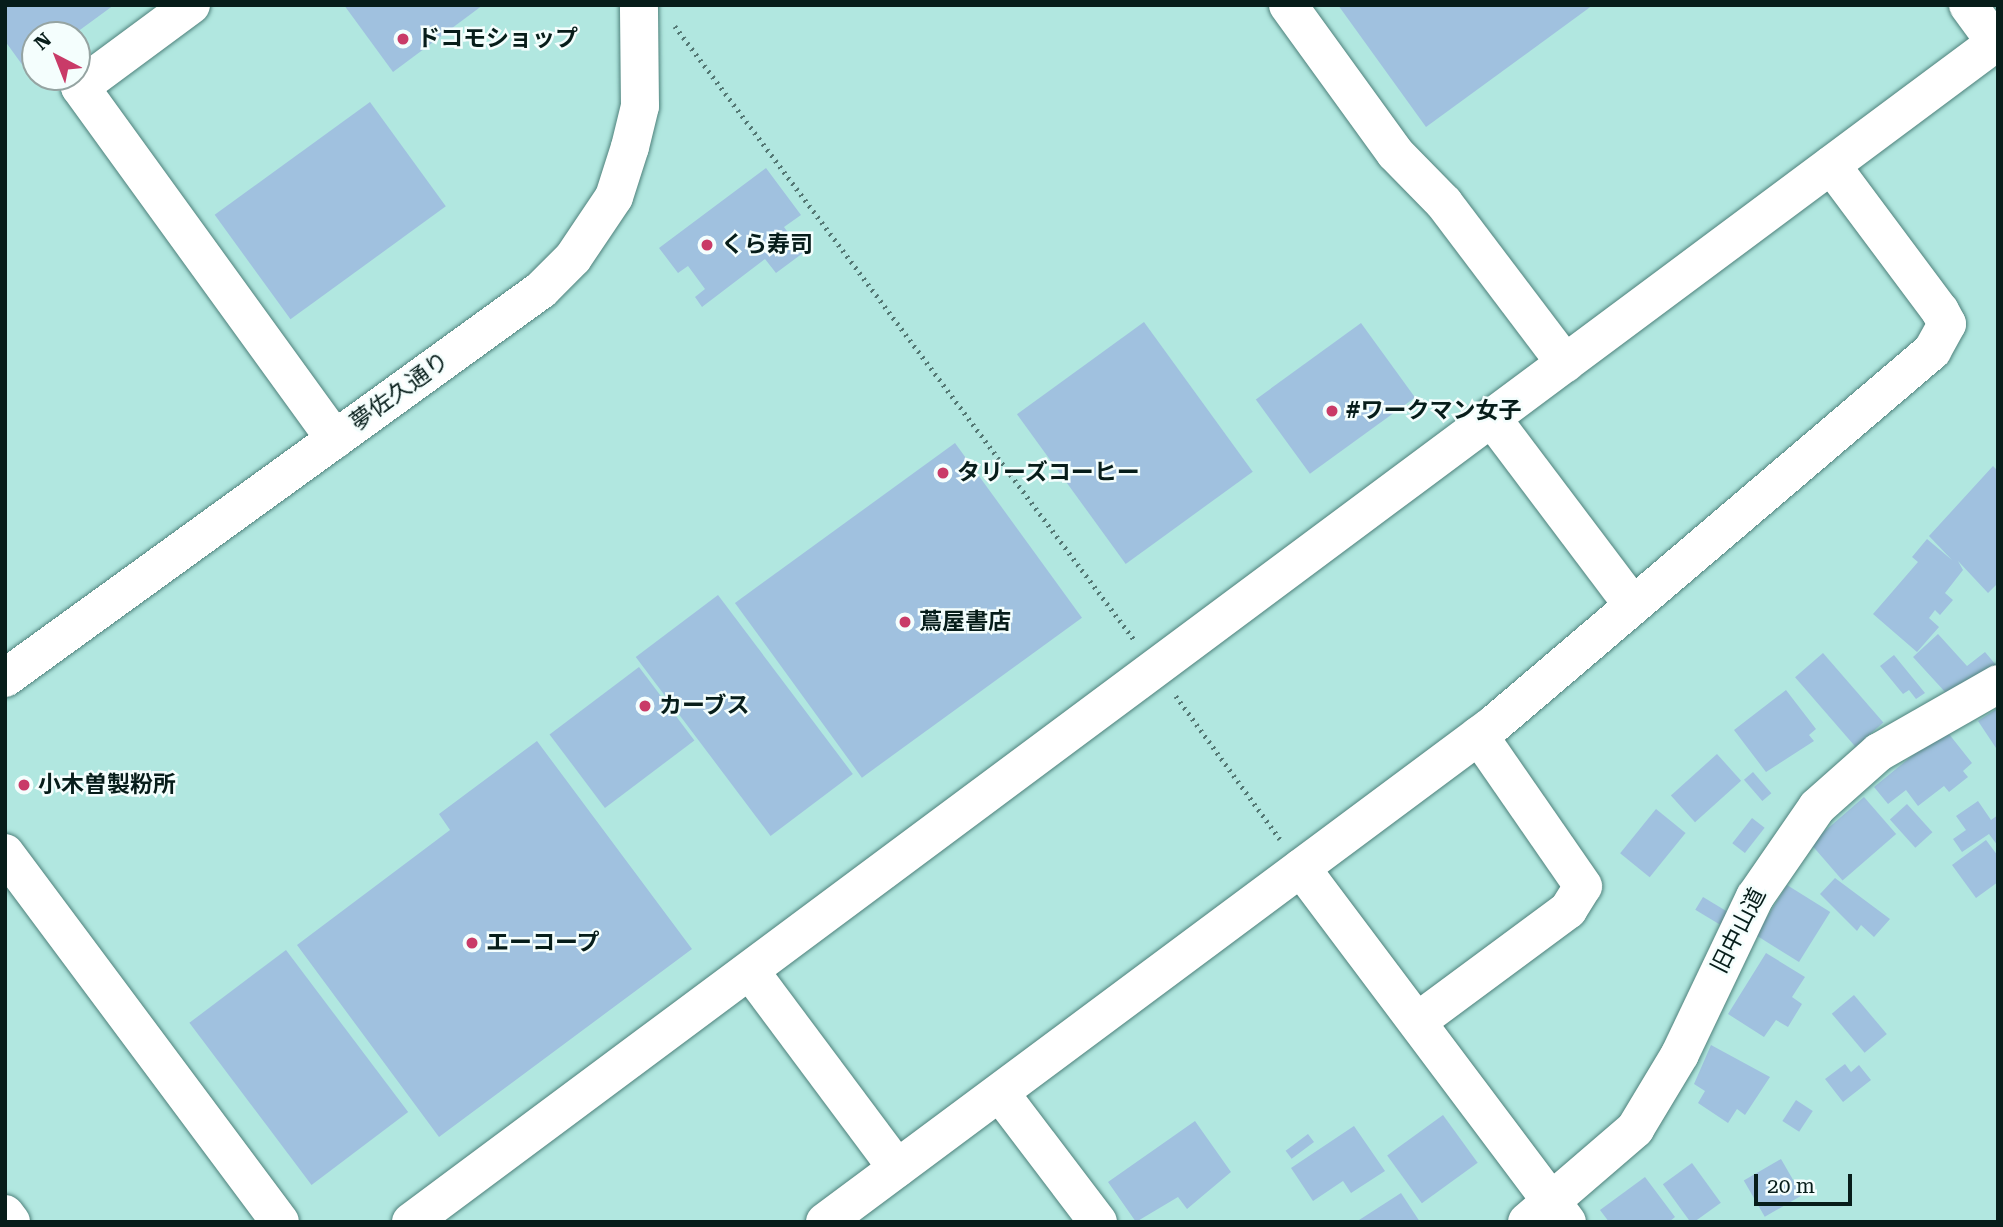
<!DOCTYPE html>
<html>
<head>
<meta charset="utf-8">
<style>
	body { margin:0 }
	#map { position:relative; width:2003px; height:1227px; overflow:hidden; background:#b1e7e0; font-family:"Roboto Serif","Noto Sans JP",serif }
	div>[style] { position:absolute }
	.building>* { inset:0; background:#a0c1df; transform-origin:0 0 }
	.path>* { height:4.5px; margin-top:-2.25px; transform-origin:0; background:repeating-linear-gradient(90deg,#547874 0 2px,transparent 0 7px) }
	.roads { filter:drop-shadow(0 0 2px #4e817b) drop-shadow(0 0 2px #4e817b) }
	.street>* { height:38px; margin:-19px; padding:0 19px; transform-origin:19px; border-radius:19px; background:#fff }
	.secondary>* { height:38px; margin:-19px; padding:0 19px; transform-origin:19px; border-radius:19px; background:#fff }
	.dots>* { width:19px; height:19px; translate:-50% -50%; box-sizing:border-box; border:4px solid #f4fefd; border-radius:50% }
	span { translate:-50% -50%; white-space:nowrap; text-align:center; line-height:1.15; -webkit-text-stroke:5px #f4fefd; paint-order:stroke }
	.poi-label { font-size:23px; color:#071d1a; font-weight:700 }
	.left { translate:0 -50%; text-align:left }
	.street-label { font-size:23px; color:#071d1a }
	.frame { position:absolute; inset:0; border:7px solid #071d1a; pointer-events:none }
	.north { position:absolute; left:21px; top:21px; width:70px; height:70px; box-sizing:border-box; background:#f4fefd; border:2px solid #95a4a2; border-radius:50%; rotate:318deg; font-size:19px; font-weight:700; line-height:28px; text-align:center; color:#071d1a }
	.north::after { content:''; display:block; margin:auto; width:24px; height:32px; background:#c93b68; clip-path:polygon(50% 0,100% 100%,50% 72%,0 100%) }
	.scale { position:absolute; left:1754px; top:1174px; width:98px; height:32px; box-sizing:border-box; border:4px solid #071d1a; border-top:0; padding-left:9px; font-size:21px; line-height:24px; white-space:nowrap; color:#071d1a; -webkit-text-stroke:5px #f4fefd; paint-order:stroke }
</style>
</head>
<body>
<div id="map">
	<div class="building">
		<div style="clip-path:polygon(5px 5px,114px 5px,73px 35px,35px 35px,35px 63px,26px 70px,5px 41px)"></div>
		<div style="clip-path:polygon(344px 5px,483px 5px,393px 72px)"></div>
		<div style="clip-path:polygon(1338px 5px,1593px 5px,1426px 127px)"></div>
		<div style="left:370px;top:102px;width:129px;height:192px;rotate:54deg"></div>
		<div style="clip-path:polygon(766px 168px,801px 215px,784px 227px,803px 253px,776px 273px,765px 259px,702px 307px,695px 297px,705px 289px,688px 266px,678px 273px,659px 248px)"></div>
		<div style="left:1144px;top:322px;width:185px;height:157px;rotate:54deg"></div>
		<div style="left:1361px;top:323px;width:92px;height:130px;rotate:54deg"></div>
		<div style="left:955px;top:443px;width:216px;height:272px;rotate:54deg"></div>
		<div style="clip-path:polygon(1993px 466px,1998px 471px,1998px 583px,1988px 593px,1958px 561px,1963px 570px,1945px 593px,1953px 600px,1940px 615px,1935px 610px,1929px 618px,1939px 627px,1917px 652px,1873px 614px,1918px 562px,1912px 557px,1927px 539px,1952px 560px,1929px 536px)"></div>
		<div style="left:718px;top:595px;width:224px;height:103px;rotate:53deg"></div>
		<div style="clip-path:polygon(1938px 634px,1967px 666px,1985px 652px,1996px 665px,1946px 693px,1913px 657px)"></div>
		<div style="left:1823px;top:653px;width:92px;height:37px;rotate:49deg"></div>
		<div style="clip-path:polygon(1894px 655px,1925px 693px,1916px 699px,1909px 690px,1903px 694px,1880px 666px)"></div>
		<div style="left:639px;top:667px;width:92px;height:112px;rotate:53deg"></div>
		<div style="clip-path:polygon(1786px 690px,1816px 729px,1809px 735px,1814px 741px,1766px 772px,1734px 730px)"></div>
		<div style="clip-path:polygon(1998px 708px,1998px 751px,1978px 721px)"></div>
		<div style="clip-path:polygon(1945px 729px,1972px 763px,1963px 771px,1968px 777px,1949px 792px,1944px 786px,1918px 806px,1906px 790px,1888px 804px,1874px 787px)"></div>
		<div style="clip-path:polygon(537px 741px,692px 949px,439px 1137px,297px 945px,450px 830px,439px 814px)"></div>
		<div style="left:1717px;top:754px;width:36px;height:62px;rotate:48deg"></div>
		<div style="left:1753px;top:772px;width:28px;height:12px;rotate:49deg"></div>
		<div style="left:1864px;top:797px;width:49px;height:71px;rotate:49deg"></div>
		<div style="clip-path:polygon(1978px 801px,1991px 820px,1998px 815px,1998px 846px,1989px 834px,1962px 852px,1953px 839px,1966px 830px,1956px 816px)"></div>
		<div style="left:1907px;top:804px;width:38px;height:23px;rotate:48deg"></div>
		<div style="left:1656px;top:809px;width:38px;height:57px;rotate:39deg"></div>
		<div style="left:1752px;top:818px;width:16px;height:32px;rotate:38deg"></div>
		<div style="clip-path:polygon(1986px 840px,1998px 856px,1998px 882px,1976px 898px,1952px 865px)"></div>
		<div style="clip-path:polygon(1835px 878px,1890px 919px,1874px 937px,1861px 925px,1857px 931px,1820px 894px)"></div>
		<div style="left:1787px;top:885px;width:51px;height:59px;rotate:32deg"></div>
		<div style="left:1703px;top:897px;width:31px;height:15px;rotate:31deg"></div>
		<div style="left:286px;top:950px;width:203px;height:121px;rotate:53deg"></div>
		<div style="clip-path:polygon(1766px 953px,1805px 977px,1792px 997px,1802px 1004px,1788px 1027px,1776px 1020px,1764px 1037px,1728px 1014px)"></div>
		<div style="left:1854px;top:995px;width:51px;height:29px;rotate:50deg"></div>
		<div style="clip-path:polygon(1711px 1045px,1770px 1077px,1745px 1115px,1737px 1109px,1728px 1123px,1698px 1103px,1705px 1091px,1694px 1084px)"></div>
		<div style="clip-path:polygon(1845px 1064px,1851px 1072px,1859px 1065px,1871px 1080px,1843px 1102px,1825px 1079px)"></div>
		<div style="left:1796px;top:1100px;width:20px;height:25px;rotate:33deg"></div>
		<div style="left:1443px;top:1115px;width:59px;height:69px;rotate:54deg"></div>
		<div style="clip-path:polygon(1195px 1121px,1231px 1172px,1187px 1209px,1178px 1197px,1136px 1222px,1108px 1182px)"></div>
		<div style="clip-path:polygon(1354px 1126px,1385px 1171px,1351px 1193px,1343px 1181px,1313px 1201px,1291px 1168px)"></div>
		<div style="left:1308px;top:1134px;width:10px;height:28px;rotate:53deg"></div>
		<div style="left:1781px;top:1159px;width:42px;height:43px;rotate:60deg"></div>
		<div style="left:1692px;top:1163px;width:49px;height:36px;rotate:54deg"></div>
		<div style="clip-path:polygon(1645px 1177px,1675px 1217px,1669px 1222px,1609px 1222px,1600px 1210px)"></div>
		<div style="clip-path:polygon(1401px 1193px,1420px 1222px,1356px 1222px)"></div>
	</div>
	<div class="path">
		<div style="left:675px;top:26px;width:768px;rotate:53.2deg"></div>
		<div style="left:1176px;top:696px;width:177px;rotate:54deg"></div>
	</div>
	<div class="roads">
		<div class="street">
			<div style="left:191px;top:5px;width:138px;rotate:143.5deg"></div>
			<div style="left:80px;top:87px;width:435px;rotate:54.1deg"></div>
			<div style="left:1288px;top:5px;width:183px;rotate:54.1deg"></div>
			<div style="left:1395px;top:153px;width:70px;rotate:45.6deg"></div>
			<div style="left:1444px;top:203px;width:201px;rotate:52.9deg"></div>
			<div style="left:1968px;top:5px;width:51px;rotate:53.8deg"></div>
			<div style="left:1491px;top:417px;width:234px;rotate:53deg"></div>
			<div style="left:1301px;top:868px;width:443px;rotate:53.1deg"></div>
			<div style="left:750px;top:971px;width:246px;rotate:53.3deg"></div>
			<div style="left:1418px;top:1021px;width:187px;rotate:-36.5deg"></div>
			<div style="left:1568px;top:910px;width:28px;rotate:-58deg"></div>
			<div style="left:1583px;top:886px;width:183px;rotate:-124.7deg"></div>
			<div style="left:1000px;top:1093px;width:162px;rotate:52.8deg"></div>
			<div style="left:5px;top:1214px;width:10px;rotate:53deg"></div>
			<div style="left:825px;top:1222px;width:833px;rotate:-36.65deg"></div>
			<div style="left:1493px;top:725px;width:577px;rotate:-40.43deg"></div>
			<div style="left:1932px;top:351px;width:31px;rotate:-61deg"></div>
			<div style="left:1947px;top:324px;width:15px;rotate:-118deg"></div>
			<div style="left:1940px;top:311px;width:182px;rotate:-126.7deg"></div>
			<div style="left:1527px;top:1222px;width:143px;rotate:-40.7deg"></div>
			<div style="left:1635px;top:1129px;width:87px;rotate:-59deg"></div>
			<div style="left:1680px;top:1054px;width:174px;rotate:-64.5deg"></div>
			<div style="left:1755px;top:897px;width:109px;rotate:-55.4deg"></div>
			<div style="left:1817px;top:807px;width:83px;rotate:-41.6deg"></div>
			<div style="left:1879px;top:752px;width:137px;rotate:-29.7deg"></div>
		</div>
		<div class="secondary">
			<div style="left:5px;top:678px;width:662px;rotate:-35.9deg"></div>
			<div style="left:541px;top:290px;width:45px;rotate:-45deg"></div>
			<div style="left:573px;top:258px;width:73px;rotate:-56.1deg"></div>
			<div style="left:614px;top:197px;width:52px;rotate:-72.3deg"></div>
			<div style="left:630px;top:147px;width:42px;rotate:-76.3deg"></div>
			<div style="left:640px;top:106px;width:101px;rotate:-90.6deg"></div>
			<div style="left:5px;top:853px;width:460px;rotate:53.3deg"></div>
			<div style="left:411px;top:1222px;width:1978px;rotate:-36.66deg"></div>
		</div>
	</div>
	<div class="dots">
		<div style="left:403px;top:39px;background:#c93b68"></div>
		<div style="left:707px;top:245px;background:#c93b68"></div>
		<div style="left:1332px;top:411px;background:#c93b68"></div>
		<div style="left:943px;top:473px;background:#c93b68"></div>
		<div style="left:905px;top:622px;background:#c93b68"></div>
		<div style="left:645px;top:706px;background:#c93b68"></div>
		<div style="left:24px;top:785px;background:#c93b68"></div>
		<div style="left:472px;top:943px;background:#c93b68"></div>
	</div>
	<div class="poi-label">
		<span class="left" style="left:417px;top:39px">ドコモショップ</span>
		<span class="left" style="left:721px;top:245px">くら寿司</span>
		<span class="left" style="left:1346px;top:411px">#ワークマン女子</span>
		<span class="left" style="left:957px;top:473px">タリーズコーヒー</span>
		<span class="left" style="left:919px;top:622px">蔦屋書店</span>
		<span class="left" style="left:659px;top:706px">カーブス</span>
		<span class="left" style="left:38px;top:785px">小木曽製粉所</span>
		<span class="left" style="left:486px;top:943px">エーコープ</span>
	</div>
	<div class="street-label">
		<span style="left:400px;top:392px;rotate:-36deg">夢佐久通り</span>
		<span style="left:1739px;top:931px;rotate:-63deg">旧中山道</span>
	</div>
	<div class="frame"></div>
	<div class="north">N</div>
	<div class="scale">20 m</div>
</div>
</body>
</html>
